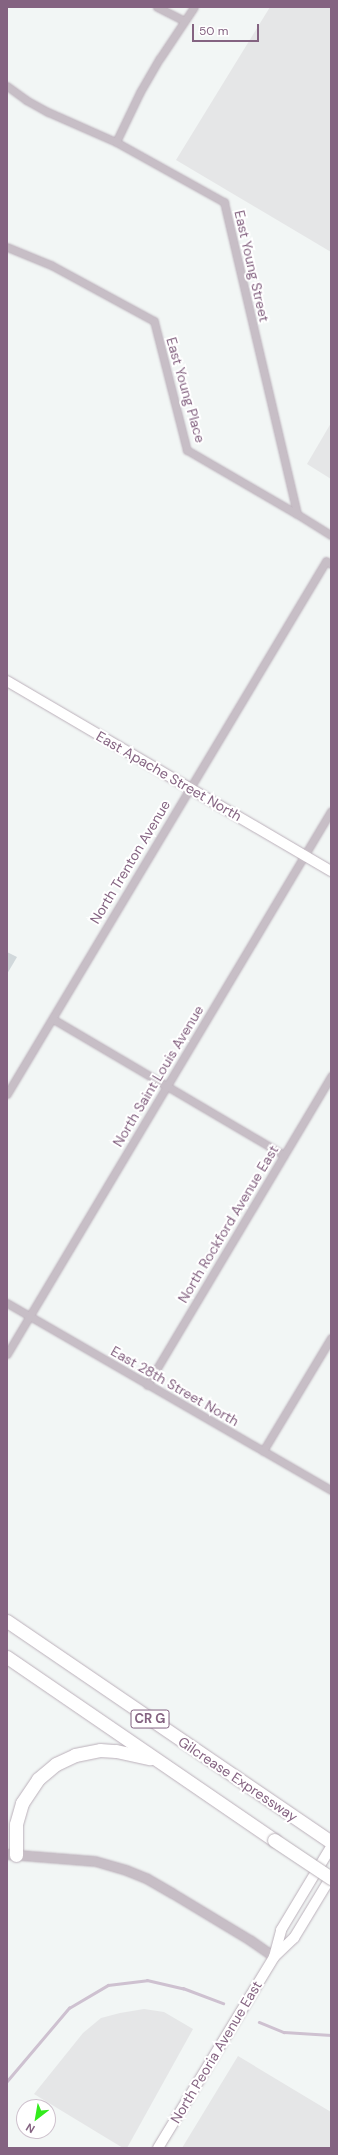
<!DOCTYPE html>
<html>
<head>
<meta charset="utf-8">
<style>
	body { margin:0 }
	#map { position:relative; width:338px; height:2155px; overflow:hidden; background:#f2f6f5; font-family:"DM Sans",sans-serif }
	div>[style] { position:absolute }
	.built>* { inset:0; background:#e5e6e7 }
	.green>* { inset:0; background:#d1d8db }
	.stream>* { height:2.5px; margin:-1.25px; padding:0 1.25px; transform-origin:1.25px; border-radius:1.25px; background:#cec1d0 }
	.roads { filter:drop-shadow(0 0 1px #bbb0ba) drop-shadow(0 0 1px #bbb0ba) }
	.minor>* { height:7px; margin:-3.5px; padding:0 3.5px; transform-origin:3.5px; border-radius:3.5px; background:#c7bec6 }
	.tertiary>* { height:9px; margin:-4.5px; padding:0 4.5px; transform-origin:4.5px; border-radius:4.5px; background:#c7bec6 }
	.secondary>* { height:10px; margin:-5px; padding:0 5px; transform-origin:5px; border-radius:5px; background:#fff }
	.motorway>* { height:13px; margin:-6.5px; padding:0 6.5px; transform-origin:6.5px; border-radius:6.5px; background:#fff }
	.bridges { filter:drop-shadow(0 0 1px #b9b1b8) drop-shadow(0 0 1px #b9b1b8) }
	.motorway-bridge>* { height:13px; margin:-6.5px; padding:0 6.5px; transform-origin:6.5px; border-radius:6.5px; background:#fff }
	span { translate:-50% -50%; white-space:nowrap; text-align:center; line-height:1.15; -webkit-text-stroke:4px #fff; paint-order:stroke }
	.shield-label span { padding:1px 3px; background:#fff; border:1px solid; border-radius:3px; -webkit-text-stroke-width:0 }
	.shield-label { font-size:13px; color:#846381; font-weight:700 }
	.street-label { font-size:14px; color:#846381 }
	.frame { position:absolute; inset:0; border:8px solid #846381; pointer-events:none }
	.north { position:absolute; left:16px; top:2099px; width:40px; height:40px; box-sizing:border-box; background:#fff; border:1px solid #cec1cd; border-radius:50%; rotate:211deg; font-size:11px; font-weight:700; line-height:16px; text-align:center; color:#846381 }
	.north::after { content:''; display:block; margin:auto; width:14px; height:18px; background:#33eb1d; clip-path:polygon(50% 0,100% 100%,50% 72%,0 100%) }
	.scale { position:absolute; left:192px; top:24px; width:67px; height:18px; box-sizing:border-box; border:2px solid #846381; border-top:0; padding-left:5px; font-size:12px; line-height:14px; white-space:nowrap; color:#846381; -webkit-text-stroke:3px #fff; paint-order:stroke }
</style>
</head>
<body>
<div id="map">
	<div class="built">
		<div style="clip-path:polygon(270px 7px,331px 7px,331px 252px,176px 160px)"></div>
		<div style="clip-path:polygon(331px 423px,331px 479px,307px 464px)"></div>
		<div style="clip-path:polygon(144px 2009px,164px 2012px,193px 2029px,127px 2148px,123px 2148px,34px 2094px,83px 2033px,101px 2018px,120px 2013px)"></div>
		<div style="clip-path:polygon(238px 2056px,331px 2112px,331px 2148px,182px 2148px)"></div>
	</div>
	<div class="green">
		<div style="clip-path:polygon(7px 952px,17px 957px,7px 974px)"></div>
	</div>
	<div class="stream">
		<div style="left:259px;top:2022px;width:27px;rotate:22deg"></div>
		<div style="left:284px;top:2032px;width:47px;rotate:3.7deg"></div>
		<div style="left:7px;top:2081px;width:96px;rotate:-49.7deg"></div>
		<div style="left:69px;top:2008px;width:45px;rotate:-30.5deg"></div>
		<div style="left:108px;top:1985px;width:39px;rotate:-7deg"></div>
		<div style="left:147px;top:1980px;width:37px;rotate:13deg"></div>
		<div style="left:183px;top:1988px;width:43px;rotate:20.6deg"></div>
	</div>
	<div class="roads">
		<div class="minor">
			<div style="left:157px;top:7px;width:30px;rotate:27deg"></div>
			<div style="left:7px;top:86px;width:24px;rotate:36deg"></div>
			<div style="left:26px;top:100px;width:25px;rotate:29deg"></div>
			<div style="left:48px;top:112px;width:74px;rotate:23.8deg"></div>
			<div style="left:116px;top:142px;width:124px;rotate:29.1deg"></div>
			<div style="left:224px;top:202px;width:320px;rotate:76.8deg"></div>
			<div style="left:297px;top:514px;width:40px;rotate:32deg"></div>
			<div style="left:116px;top:142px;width:55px;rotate:-64.4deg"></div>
			<div style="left:140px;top:92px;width:39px;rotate:-60deg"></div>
			<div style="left:160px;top:58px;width:61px;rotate:-56.3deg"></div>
			<div style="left:7px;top:247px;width:48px;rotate:22.2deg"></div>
			<div style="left:51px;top:265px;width:117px;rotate:28.5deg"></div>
			<div style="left:154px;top:321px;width:133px;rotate:75.7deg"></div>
			<div style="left:187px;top:450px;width:127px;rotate:30.2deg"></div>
			<div style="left:53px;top:1019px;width:268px;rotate:30.5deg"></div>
			<div style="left:7px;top:1094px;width:621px;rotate:-59.1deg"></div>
			<div style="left:326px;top:561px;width:6px;rotate:31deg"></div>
			<div style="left:7px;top:1303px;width:374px;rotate:30deg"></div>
			<div style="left:7px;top:1354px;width:632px;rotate:-59.18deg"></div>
			<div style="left:147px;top:1385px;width:360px;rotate:-59.2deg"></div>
			<div style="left:263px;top:1451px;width:132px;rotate:-59deg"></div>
		</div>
		<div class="tertiary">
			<div style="left:7px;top:1854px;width:88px;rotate:4.5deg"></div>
			<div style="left:95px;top:1861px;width:32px;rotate:16deg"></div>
			<div style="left:126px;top:1870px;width:22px;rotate:22deg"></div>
			<div style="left:146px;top:1878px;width:30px;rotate:30deg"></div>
			<div style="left:172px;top:1893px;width:91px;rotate:31.1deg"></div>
			<div style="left:250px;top:1940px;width:29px;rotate:35deg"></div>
		</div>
		<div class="secondary">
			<div style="left:7px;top:681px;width:376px;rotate:30.4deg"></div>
			<div style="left:274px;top:1957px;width:28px;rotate:-75deg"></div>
			<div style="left:281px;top:1930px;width:97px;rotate:-58.9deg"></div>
			<div style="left:158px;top:2148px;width:223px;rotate:-58.7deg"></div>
			<div style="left:274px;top:1957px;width:28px;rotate:-44deg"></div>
			<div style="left:294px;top:1938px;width:71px;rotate:-58.8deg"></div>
		</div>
		<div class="motorway">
			<div style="left:7px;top:1621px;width:392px;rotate:34.3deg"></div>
			<div style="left:7px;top:1657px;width:324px;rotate:34.4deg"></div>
			<div style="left:16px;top:1855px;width:31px;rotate:-90deg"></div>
			<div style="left:16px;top:1824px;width:22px;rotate:-74deg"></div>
			<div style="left:22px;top:1803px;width:29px;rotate:-56deg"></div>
			<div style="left:38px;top:1779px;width:23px;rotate:-40deg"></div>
			<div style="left:56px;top:1764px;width:21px;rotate:-25deg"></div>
			<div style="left:75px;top:1755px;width:25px;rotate:-11deg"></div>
			<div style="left:100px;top:1750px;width:16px;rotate:4deg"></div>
			<div style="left:116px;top:1751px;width:35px;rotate:12deg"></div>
		</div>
	</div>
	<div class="bridges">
		<div class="motorway-bridge">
			<div style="left:274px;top:1840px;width:69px;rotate:33.7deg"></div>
		</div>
	</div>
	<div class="shield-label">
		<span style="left:150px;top:1719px">CR G</span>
	</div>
	<div class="street-label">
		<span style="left:252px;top:266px;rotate:77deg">East Young Street</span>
		<span style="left:186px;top:390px;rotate:74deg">East Young Place</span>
		<span style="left:169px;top:776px;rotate:30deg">East Apache Street North</span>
		<span style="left:130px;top:862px;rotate:-59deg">North Trenton Avenue</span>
		<span style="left:158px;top:1076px;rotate:-59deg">North Saint Louis Avenue</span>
		<span style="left:228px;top:1224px;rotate:-59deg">North Rockford Avenue East</span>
		<span style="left:175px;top:1386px;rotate:30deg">East 28th Street North</span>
		<span style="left:238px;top:1779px;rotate:34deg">Gilcrease Expressway</span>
		<span style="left:216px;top:2052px;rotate:-59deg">North Peoria Avenue East</span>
	</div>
	<div class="frame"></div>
	<div class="north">N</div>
	<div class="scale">50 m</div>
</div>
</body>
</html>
